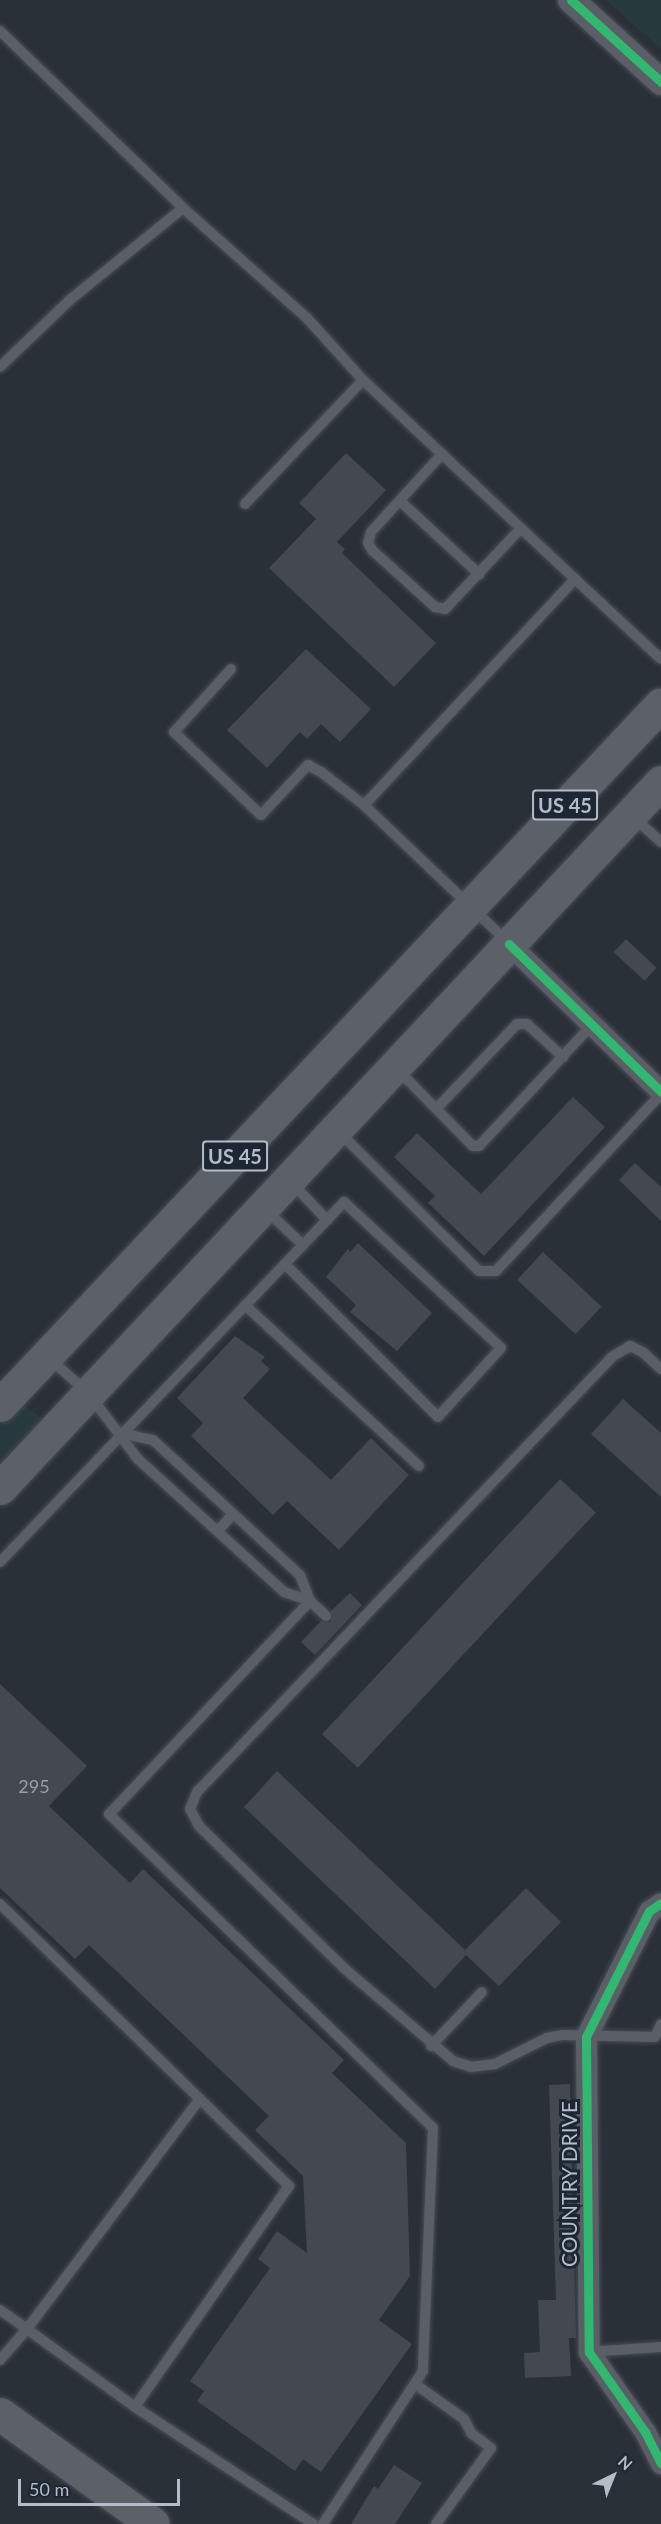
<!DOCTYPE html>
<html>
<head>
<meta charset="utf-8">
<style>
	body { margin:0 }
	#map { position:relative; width:661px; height:2524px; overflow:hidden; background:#2a3038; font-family:Lato,sans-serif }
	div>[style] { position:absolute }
	.green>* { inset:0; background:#273a3e }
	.building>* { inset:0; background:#444950; transform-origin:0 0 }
	.roads { filter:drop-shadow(0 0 2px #484c53) drop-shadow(0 0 2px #484c53) }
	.service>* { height:10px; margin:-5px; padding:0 5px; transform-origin:5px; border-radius:5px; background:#5a5e66 }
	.minor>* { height:21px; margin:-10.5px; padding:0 10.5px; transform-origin:10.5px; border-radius:10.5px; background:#5a5e66 }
	.tertiary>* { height:26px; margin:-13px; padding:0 13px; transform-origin:13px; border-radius:13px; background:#5a5e66 }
	.primary>* { height:33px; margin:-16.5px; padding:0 16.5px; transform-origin:16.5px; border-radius:16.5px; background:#5c6168 }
	.cycleway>* { height:9px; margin:-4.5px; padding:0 4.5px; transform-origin:4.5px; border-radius:4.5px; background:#33b770 }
	span { translate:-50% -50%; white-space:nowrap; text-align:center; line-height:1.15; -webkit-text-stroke:6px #1d2633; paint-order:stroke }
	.number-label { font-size:18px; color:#989fab }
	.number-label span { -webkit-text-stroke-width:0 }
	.shield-label span { padding:2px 4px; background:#1d2633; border:2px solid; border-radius:4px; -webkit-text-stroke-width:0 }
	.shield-label { font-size:20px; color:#b4bcc9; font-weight:700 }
	.street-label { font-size:21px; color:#b4bcc9 }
	.north { position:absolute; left:583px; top:2446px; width:60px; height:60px; -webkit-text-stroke:4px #1d2633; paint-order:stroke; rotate:43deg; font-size:16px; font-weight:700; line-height:24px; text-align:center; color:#b4bcc9 }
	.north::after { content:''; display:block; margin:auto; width:21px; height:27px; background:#b4bcc9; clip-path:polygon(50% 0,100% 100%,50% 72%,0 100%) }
	.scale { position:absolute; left:18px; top:2479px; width:162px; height:27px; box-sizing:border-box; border:3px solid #b4bcc9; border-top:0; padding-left:8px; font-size:18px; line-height:21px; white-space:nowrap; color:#b4bcc9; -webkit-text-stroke:4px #1d2633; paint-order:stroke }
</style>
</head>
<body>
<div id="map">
	<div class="green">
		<div style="clip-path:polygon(606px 0,661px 0,661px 49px)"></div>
		<div style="clip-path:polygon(23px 1404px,42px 1418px,0 1463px,0 1426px)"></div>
	</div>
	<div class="building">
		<div style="clip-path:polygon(346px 453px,386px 490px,337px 542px,345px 549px,342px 553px,436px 643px,394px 687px,269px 568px,316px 519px,299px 503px)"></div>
		<div style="clip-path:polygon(306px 649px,371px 709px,340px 742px,321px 724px,307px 739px,300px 732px,267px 768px,227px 730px)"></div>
		<div style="left:626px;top:939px;width:42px;height:18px;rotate:43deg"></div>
		<div style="clip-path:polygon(573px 1097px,605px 1127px,484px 1256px,428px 1203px,435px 1196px,394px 1157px,417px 1133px,481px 1194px)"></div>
		<div style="clip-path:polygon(635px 1163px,661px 1187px,661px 1221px,619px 1180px)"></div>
		<div style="clip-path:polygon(358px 1243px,432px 1313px,397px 1351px,350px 1312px,356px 1305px,326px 1277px,348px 1249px,350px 1252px)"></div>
		<div style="left:543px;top:1252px;width:80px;height:38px;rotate:43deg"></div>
		<div style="clip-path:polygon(235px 1336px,265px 1357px,261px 1361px,270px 1369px,243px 1398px,331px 1480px,371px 1438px,409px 1475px,339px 1550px,287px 1501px,273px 1515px,191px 1436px,203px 1423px,177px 1398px)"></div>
		<div style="clip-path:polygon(623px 1399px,661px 1433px,661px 1497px,591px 1434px)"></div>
		<div style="left:560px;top:1479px;width:49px;height:349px;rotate:43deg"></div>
		<div style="clip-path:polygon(350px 1593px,362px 1605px,315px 1655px,301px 1642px,321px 1621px,331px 1622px,331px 1611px)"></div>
		<div style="clip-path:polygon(0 1684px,87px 1766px,49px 1806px,130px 1883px,143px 1869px,344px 2060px,332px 2073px,406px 2143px,410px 2276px,379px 2320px,412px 2344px,321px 2472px,303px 2459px,295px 2471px,197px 2401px,204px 2391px,190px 2381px,270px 2268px,258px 2259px,277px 2231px,307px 2253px,303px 2176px,255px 2130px,269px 2116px,89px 1945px,75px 1959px,0 1888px)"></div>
		<div style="clip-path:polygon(277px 1771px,465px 1950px,526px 1888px,561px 1922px,499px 1986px,466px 1955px,435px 1989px,244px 1807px)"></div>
		<div style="clip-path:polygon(570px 2084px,576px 2338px,569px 2338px,571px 2376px,525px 2378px,524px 2353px,540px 2352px,538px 2300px,556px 2300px,549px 2085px)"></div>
		<div style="clip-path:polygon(394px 2465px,422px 2483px,395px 2524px,351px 2524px,374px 2486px,378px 2489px)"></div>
	</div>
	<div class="roads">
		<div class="service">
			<div style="left:0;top:31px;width:255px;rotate:44deg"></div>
			<div style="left:183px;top:208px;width:166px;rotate:41.6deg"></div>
			<div style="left:307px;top:318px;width:84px;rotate:47.9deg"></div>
			<div style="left:0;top:367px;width:98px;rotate:-43.8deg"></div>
			<div style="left:71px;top:299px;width:144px;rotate:-39.1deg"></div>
			<div style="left:442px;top:454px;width:105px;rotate:132.3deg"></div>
			<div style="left:371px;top:532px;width:11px;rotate:105deg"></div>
			<div style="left:368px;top:543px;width:8px;rotate:60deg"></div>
			<div style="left:372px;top:550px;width:85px;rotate:42.1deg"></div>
			<div style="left:435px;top:607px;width:10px;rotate:11deg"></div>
			<div style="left:445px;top:609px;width:111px;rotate:-46.8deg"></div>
			<div style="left:400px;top:501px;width:108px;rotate:42.7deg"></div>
			<div style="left:245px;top:504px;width:171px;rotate:-46.4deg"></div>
			<div style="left:363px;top:380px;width:291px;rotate:43.2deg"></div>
			<div style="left:575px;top:579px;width:309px;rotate:133deg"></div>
			<div style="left:575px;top:579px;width:117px;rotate:42.9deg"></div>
			<div style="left:231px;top:669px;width:85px;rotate:132.1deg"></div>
			<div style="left:174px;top:732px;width:120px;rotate:43.7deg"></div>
			<div style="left:261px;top:815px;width:69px;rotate:-46.8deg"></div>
			<div style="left:308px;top:765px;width:15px;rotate:28deg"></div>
			<div style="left:321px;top:772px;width:54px;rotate:37.5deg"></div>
			<div style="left:364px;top:805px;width:197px;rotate:43.6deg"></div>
			<div style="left:641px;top:813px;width:11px;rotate:90deg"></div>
			<div style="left:641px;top:824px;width:27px;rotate:42deg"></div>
			<div style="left:397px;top:1069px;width:108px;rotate:45.4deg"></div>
			<div style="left:473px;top:1146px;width:6px"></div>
			<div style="left:479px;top:1146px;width:166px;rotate:-47deg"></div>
			<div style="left:437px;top:1108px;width:116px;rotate:-46.4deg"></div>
			<div style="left:517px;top:1024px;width:10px"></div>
			<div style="left:527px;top:1024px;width:49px;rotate:42.5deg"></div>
			<div style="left:338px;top:1131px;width:199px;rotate:44.8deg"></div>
			<div style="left:479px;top:1271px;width:17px"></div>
			<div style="left:496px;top:1271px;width:242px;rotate:-47deg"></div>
			<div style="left:290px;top:1181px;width:54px;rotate:46.5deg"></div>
			<div style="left:265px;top:1209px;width:52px;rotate:43.5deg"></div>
			<div style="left:245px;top:1305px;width:237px;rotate:42.8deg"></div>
			<div style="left:49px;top:1358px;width:52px;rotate:41.9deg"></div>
			<div style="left:88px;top:1393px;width:83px;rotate:52.9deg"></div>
			<div style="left:138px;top:1459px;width:197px;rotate:42.3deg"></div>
			<div style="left:284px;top:1592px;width:28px;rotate:19deg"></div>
			<div style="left:661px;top:1369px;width:23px;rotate:-137deg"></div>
			<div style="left:644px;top:1353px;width:16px;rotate:-153deg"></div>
			<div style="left:630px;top:1346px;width:21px;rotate:149deg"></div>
			<div style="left:612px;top:1357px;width:601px;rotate:133.65deg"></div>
			<div style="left:197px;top:1792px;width:18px;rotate:112deg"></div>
			<div style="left:190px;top:1809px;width:19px;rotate:62deg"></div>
			<div style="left:199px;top:1826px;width:204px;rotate:44.4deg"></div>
			<div style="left:345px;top:1969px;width:142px;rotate:40.4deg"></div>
			<div style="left:453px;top:2061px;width:19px;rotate:18deg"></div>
			<div style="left:471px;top:2067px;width:24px;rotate:-7deg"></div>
			<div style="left:495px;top:2064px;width:58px;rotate:-26.6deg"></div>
			<div style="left:547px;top:2038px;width:15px;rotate:-11deg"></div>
			<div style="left:562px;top:2035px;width:93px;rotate:1.2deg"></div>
			<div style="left:655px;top:2037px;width:14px;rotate:-65deg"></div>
			<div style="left:120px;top:1433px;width:34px;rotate:12deg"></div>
			<div style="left:153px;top:1440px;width:200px;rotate:42.6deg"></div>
			<div style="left:300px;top:1575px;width:28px;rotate:69deg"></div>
			<div style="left:310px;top:1601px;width:22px;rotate:43deg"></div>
			<div style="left:218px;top:1531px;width:23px;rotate:-49deg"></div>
			<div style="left:0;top:1562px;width:498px;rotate:-46.3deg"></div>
			<div style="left:344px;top:1202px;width:214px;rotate:42.9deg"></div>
			<div style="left:501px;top:1348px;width:93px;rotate:132.4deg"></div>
			<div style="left:438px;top:1417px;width:216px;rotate:-135deg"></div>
			<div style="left:310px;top:1601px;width:293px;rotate:133.3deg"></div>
			<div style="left:109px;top:1814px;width:451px;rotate:44.1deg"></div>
			<div style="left:433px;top:2128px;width:243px;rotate:92.4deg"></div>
			<div style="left:423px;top:2371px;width:183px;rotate:123.2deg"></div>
			<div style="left:0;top:1904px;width:404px;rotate:44.3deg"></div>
			<div style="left:289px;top:2186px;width:269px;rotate:124.9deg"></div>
			<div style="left:135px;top:2407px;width:133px;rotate:-144.2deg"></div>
			<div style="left:27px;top:2329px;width:41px;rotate:131.1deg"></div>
			<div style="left:431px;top:2046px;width:74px;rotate:-46.6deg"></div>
			<div style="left:0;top:2310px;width:33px;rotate:35deg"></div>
			<div style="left:27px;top:2329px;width:288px;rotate:-53.1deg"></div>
			<div style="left:589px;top:2352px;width:72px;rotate:-4deg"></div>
			<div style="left:415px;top:2384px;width:60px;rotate:35.5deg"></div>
			<div style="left:464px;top:2419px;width:16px;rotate:63deg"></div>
			<div style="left:471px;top:2433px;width:25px;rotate:37deg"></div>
			<div style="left:491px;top:2448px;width:94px;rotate:125.9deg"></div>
			<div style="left:135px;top:2407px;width:213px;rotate:33.3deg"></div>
		</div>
		<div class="minor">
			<div style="left:509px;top:944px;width:212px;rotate:44.2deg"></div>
			<div style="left:661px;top:1903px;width:14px;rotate:146deg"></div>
			<div style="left:649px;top:1911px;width:141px;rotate:116.6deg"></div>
			<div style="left:586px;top:2037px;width:315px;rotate:89.5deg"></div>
			<div style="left:589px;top:2352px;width:98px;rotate:55deg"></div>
			<div style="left:645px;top:2432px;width:35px;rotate:63deg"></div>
		</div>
		<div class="tertiary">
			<div style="left:571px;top:0;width:122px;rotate:42.3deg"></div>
		</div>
		<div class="primary">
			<div style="left:0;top:1405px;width:963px;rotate:-46.68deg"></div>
			<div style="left:0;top:1488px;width:967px;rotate:-46.89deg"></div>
			<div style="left:0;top:2414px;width:188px;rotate:35.7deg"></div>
		</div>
	</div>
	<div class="cycleway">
		<div style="left:571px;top:0;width:122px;rotate:42.3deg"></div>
		<div style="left:509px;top:944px;width:212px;rotate:44.2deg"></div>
		<div style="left:661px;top:1903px;width:14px;rotate:146deg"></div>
		<div style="left:649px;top:1911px;width:141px;rotate:116.6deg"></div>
		<div style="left:586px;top:2037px;width:315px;rotate:89.5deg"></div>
		<div style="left:589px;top:2352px;width:98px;rotate:55deg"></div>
		<div style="left:645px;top:2432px;width:35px;rotate:63deg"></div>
	</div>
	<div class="number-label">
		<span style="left:34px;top:1786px">295</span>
	</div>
	<div class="shield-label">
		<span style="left:565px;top:805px">US 45</span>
		<span style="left:235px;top:1156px">US 45</span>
	</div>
	<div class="street-label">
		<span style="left:569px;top:2184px;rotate:-90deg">COUNTRY DRIVE</span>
	</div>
	<div class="north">N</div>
	<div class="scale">50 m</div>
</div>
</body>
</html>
